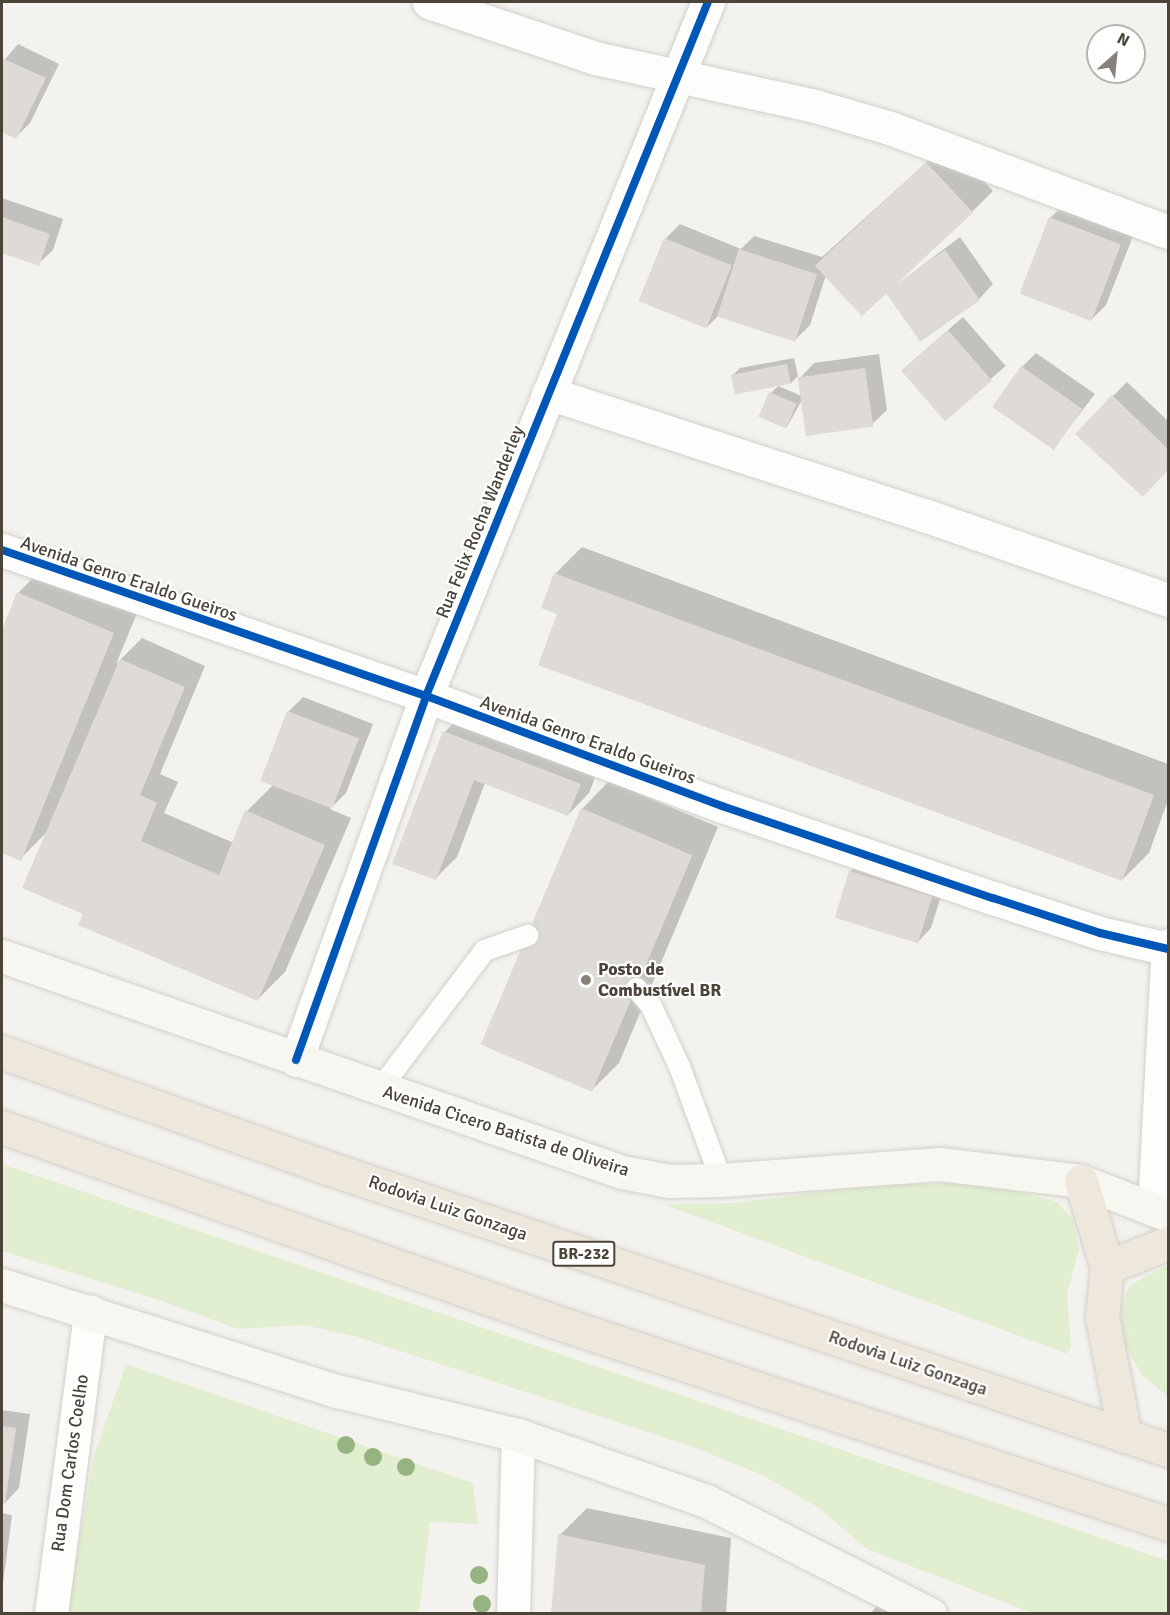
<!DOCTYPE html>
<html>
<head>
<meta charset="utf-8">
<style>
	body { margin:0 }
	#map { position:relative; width:1170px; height:1615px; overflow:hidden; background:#f4f2ee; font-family:Signika,sans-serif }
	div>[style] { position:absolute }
	.green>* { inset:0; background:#e1eecf }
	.shadow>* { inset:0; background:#0003; transform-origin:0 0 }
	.building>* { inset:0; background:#dedbd6; transform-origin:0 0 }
	.roads { filter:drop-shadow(0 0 2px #d2d0cb) drop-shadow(0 0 2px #d2d0cb) }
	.lane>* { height:21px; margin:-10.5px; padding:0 10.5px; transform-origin:10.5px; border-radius:10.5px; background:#fdfdfc }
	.street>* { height:33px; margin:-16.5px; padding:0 16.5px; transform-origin:16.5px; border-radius:16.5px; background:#fdfdfc }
	.secondary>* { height:33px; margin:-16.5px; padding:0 16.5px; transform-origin:16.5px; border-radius:16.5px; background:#f7f6f1 }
	.highway>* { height:33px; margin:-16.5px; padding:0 16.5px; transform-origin:16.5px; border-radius:16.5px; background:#ede8db }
	.cycleway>* { height:8px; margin:-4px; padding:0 4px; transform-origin:4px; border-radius:4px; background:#0057b8 }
	.trees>* { width:18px; height:18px; margin:-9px; border-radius:50%; background:#96b382 }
	.dots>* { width:16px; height:16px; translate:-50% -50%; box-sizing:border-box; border:3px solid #fff; border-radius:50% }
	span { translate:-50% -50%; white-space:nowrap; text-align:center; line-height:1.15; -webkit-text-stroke:4.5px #fff; paint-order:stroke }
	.shield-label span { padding:2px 4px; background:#fff; border:2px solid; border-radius:4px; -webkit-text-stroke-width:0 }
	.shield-label { font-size:16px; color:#4b4439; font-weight:700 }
	.street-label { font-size:18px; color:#4b4439 }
	.poi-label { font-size:18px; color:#4b4439; font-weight:700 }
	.left { translate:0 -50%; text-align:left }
	.frame { position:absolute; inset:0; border:3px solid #4b4439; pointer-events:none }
	.north { position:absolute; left:1086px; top:24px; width:60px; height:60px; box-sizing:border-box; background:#fff; border:2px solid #b7b4b0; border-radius:50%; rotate:27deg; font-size:16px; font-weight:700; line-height:24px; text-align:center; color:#4b4439 }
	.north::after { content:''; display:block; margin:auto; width:21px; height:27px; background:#868178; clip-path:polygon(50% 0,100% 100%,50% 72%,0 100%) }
</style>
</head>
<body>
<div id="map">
	<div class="green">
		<div style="clip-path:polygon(2px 1164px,1168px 1561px,1168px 1613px,1032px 1613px,867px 1549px,819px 1508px,762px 1475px,696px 1448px,358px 1337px,304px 1325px,238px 1329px,159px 1300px,2px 1251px)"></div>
		<div style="clip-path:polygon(954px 1183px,992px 1185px,1057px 1202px,1073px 1220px,1079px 1250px,1067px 1294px,1071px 1347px,1068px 1354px,663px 1204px,734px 1203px,874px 1185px)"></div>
		<div style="clip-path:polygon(1168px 1265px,1168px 1397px,1141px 1374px,1124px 1343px,1120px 1308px,1130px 1285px)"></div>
		<div style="clip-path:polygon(126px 1364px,473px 1483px,478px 1524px,430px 1522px,419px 1613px,67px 1614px,94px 1456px)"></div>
	</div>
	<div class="shadow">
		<div style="clip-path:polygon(18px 44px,59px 64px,30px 123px,16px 137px,2px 130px,2px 63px)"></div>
		<div style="clip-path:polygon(949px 142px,993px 191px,972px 212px,826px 275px,810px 325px,796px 339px,719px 315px,707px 327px,665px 239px,680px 224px,741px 249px,754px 236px,822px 257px)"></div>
		<div style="clip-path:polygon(2px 198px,63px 219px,53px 250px,38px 264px,2px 251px)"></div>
		<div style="clip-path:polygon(1065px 204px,1135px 231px,1106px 305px,1091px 320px,1050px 218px)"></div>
		<div style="clip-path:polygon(960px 237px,993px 284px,979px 299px,887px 292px)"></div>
		<div style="left:963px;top:317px;width:65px;height:80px;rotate:49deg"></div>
		<div style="clip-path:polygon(1036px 353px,1095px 394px,1054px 447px,1022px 367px)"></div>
		<div style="clip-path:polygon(879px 354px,887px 410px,872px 424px,803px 398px,787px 427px,771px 393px,778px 386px,802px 396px,800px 378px,814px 363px)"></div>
		<div style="clip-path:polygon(794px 358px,798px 376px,791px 383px,733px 375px,740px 368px)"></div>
		<div style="clip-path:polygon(1127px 382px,1168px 421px,1168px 468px,1143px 495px,1113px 396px)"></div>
		<div style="clip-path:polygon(582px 547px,1168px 764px,1168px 800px,1149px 853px,1122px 880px,559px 614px,555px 574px)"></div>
		<div style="clip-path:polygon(45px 566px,140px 606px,116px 664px,142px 638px,205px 666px,160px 774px,178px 782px,164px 813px,234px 843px,247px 811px,273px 785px,288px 712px,303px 697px,373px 724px,346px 793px,330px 809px,351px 818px,285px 972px,258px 999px,85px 913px,48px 831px,20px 859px,2px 851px,2px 634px,18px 593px)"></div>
		<div style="clip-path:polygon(466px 710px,601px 762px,589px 793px,568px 815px,485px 783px,457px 857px,435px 879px,445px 732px)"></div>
		<div style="clip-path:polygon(609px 781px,718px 827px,619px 1063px,592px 1090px,582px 809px)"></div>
		<div style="clip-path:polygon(864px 857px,945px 883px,931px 928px,917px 943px,850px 872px)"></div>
		<div style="clip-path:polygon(2px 1410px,30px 1414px,19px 1488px,5px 1503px,2px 1502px)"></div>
		<div style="clip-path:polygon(587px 1508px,731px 1538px,726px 1614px,552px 1614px,560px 1535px)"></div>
		<div style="clip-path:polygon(2px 1513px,12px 1515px,2px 1591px)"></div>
		<div style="clip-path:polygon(877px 1606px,900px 1614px,870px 1614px)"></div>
	</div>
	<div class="building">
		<div style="clip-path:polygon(2px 58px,46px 78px,16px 139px,2px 132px)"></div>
		<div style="left:926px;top:162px;width:69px;height:152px;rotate:47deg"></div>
		<div style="clip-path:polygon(2px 217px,50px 234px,39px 266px,2px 253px)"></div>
		<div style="left:1049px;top:217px;width:77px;height:82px;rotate:21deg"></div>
		<div style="left:664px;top:238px;width:73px;height:68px;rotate:22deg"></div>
		<div style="left:739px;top:249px;width:82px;height:71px;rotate:18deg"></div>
		<div style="left:945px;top:250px;width:61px;height:73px;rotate:55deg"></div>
		<div style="left:948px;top:330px;width:67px;height:62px;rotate:49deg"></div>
		<div style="left:787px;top:364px;width:20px;height:57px;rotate:79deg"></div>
		<div style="left:1021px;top:366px;width:75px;height:50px;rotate:35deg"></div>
		<div style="left:865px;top:368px;width:59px;height:68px;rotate:82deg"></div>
		<div style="left:769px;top:392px;width:30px;height:27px;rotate:23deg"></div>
		<div style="clip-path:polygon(1112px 395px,1168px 449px,1168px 470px,1143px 497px,1075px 434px)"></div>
		<div style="clip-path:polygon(554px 573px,1154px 795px,1122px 881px,538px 665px,557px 614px,541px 608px)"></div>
		<div style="clip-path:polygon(17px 592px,114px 633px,21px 861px,2px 853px,2px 630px)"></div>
		<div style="clip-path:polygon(120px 659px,185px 687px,140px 795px,157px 803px,141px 841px,219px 875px,245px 810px,325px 845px,258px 1001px,78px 925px,83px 914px,22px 888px)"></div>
		<div style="left:287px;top:711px;width:77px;height:75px;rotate:21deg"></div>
		<div style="clip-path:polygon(443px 731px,581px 784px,568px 816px,474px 780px,436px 880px,392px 864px)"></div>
		<div style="left:581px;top:808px;width:121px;height:257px;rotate:23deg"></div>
		<div style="left:849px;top:871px;width:87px;height:49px;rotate:17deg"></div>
		<div style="clip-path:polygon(2px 1426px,16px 1428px,5px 1504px,2px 1504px)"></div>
		<div style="clip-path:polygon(558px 1534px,705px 1565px,701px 1614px,551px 1614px)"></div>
	</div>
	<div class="roads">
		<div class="lane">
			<div style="left:636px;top:988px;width:23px;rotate:50deg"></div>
			<div style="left:651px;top:1006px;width:66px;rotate:65deg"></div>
			<div style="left:679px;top:1066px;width:121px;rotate:69.8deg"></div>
			<div style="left:379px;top:1089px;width:174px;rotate:-52.9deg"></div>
			<div style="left:484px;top:950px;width:46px;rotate:-19.2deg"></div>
		</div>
		<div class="street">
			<div style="left:429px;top:2px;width:175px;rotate:18.6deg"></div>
			<div style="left:595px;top:58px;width:225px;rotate:12.3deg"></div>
			<div style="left:815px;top:106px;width:78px;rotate:16.3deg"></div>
			<div style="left:890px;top:128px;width:297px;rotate:20.5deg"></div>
			<div style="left:548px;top:393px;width:398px;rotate:18deg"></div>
			<div style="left:927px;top:516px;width:255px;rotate:19.2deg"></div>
			<div style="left:2px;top:550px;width:448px;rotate:19deg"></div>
			<div style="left:426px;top:696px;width:316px;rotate:20.4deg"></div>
			<div style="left:722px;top:806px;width:286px;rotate:18.8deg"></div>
			<div style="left:993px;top:898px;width:113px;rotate:18.1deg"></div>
			<div style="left:1100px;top:933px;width:70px;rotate:13.2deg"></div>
			<div style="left:296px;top:1060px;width:387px;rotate:-70.3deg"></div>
			<div style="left:426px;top:696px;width:749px;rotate:-67.89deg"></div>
			<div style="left:1154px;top:1209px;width:264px;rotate:-87deg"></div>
			<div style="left:51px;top:1614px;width:305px;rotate:-82.6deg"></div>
			<div style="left:513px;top:1614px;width:179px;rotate:-88.4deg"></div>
		</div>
		<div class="secondary">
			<div style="left:2px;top:956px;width:657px;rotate:19.21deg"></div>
			<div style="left:622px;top:1172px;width:48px;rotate:10.8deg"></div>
			<div style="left:669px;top:1181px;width:52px;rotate:-1.1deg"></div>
			<div style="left:721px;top:1180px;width:219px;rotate:-4.2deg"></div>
			<div style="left:939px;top:1164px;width:143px;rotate:6.8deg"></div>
			<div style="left:1081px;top:1181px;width:93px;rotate:21.3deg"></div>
			<div style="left:2px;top:1285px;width:351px;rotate:17.6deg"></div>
			<div style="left:337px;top:1391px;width:186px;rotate:13.7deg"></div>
			<div style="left:518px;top:1435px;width:199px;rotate:19.3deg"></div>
			<div style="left:706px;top:1501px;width:251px;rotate:26.8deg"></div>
		</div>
		<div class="highway">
			<div style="left:2px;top:1052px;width:337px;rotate:19.6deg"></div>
			<div style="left:319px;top:1165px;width:896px;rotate:18.56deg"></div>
			<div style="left:2px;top:1127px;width:587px;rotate:19.39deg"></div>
			<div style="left:556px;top:1322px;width:644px;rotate:18.27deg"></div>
			<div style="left:1081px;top:1181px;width:90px;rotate:73.2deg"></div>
			<div style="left:1125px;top:1436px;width:122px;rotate:-100.9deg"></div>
			<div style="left:1102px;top:1316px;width:49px;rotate:-84.2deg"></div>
			<div style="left:1107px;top:1267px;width:66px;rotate:-21.5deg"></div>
		</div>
	</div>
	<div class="cycleway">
		<div style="left:2px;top:550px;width:448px;rotate:19deg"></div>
		<div style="left:426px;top:696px;width:316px;rotate:20.4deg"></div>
		<div style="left:722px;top:806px;width:286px;rotate:18.8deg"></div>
		<div style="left:993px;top:898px;width:113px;rotate:18.1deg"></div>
		<div style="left:1100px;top:933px;width:70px;rotate:13.2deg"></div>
		<div style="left:296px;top:1060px;width:387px;rotate:-70.3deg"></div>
		<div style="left:426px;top:696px;width:749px;rotate:-67.89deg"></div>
	</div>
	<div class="trees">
		<div style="left:346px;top:1445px"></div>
		<div style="left:373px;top:1457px"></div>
		<div style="left:406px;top:1467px"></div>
		<div style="left:479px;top:1575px"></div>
		<div style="left:482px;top:1604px"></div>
	</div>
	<div class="dots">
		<div style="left:586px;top:980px;background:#868178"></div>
	</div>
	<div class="shield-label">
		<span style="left:584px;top:1254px">BR-232</span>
	</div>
	<div class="street-label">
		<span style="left:480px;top:522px;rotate:-68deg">Rua Felix Rocha Wanderley</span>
		<span style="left:129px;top:579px;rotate:19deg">Avenida Genro Eraldo Gueiros</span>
		<span style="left:588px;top:740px;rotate:20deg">Avenida Genro Eraldo Gueiros</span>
		<span style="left:506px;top:1131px;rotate:18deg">Avenida Cicero Batista de Oliveira</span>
		<span style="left:448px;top:1208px;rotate:19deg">Rodovia Luiz Gonzaga</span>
		<span style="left:908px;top:1363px;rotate:19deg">Rodovia Luiz Gonzaga</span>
		<span style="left:70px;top:1463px;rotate:-82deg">Rua Dom Carlos Coelho</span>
	</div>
	<div class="poi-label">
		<span class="left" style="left:598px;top:980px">Posto de<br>Combustível BR</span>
	</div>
	<div class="frame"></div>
	<div class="north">N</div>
</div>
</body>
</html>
